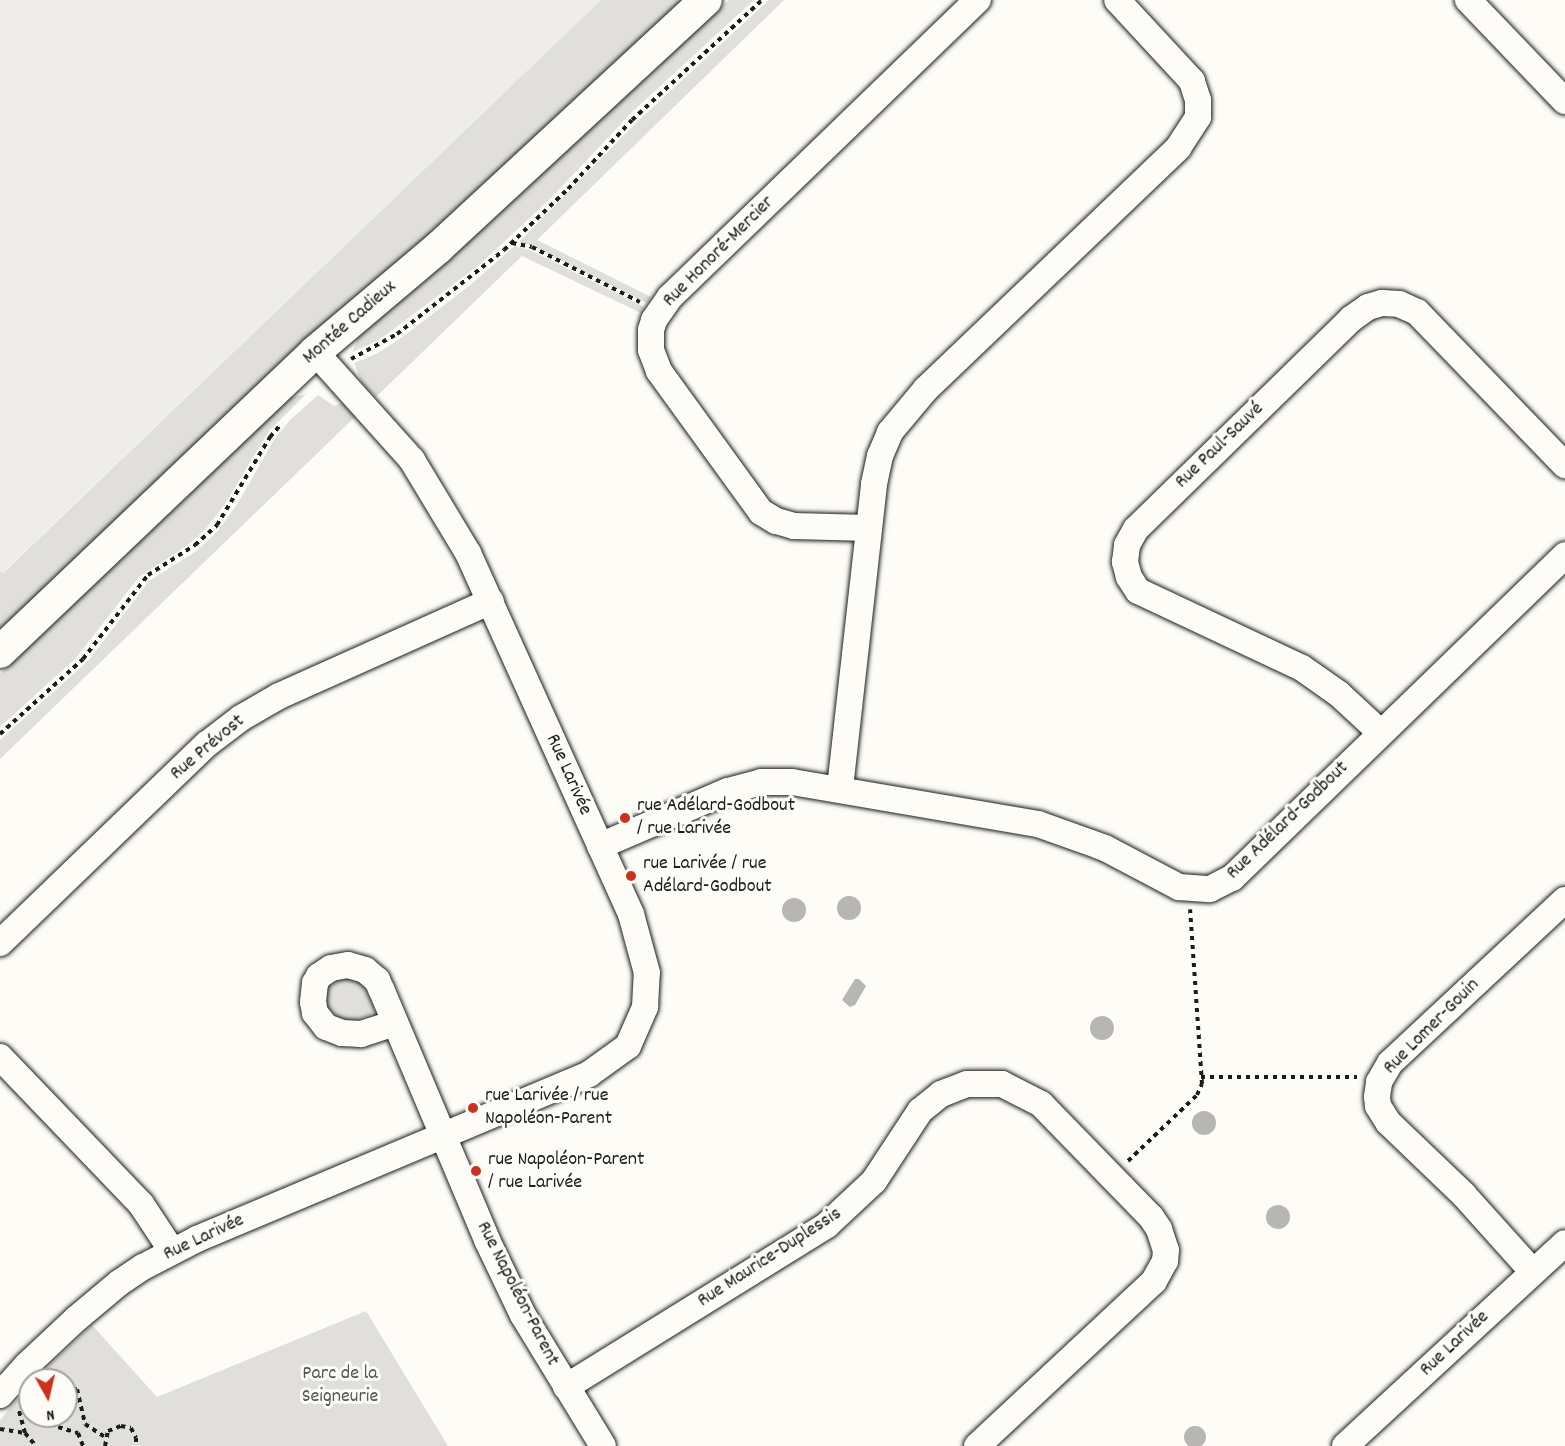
<!DOCTYPE html>
<html>
<head>
<meta charset="utf-8">
<style>
	body { margin:0 }
	#map { position:relative; width:1565px; height:1446px; overflow:hidden; background:#fdfcf7; font-family:Dekko,sans-serif }
	div>[style] { position:absolute }
	.built>* { inset:0; background:#eeede9 }
	.green>* { inset:0; background:#e0dfdb }
	.water>* { inset:0; background:#b7b6b2 }
	.round { border-radius:50% }
	.path>* { height:4px; margin-top:-2px; transform-origin:0; background:repeating-linear-gradient(90deg,#1c1c1c 0 4.5px,transparent 0 9px) }
	.roads { filter:drop-shadow(0 0 2px #1c1c1c) drop-shadow(0 0 2px #1c1c1c) }
	.minor>* { height:26px; margin:-13px; padding:0 13px; transform-origin:13px; border-radius:13px; background:#fdfcf7 }
	.tertiary>* { height:32px; margin:-16px; padding:0 16px; transform-origin:16px; border-radius:16px; background:#fdfcf7 }
	.dots>* { width:16px; height:16px; translate:-50% -50%; box-sizing:border-box; border:3px solid #fdfcf7; border-radius:50% }
	span { translate:-50% -50%; white-space:nowrap; text-align:center; line-height:1.15; -webkit-text-stroke:6px #fdfcf7; paint-order:stroke }
	.street-label { font-size:20px; color:#1c1c1c }
	.poi-label { font-size:20px; color:#1c1c1c }
	.left { translate:0 -50%; text-align:left }
	.park-label { font-size:20px; color:#575655 }
	.north { position:absolute; left:18px; top:1368px; width:60px; height:60px; box-sizing:border-box; background:#fdfcf7; border:2px solid #a3a29f; border-radius:50%; rotate:172deg; font-size:16px; font-weight:700; line-height:24px; text-align:center; color:#1c1c1c }
	.north::after { content:''; display:block; margin:auto; width:21px; height:27px; background:#c8321e; clip-path:polygon(50% 0,100% 100%,50% 72%,0 100%) }
</style>
</head>
<body>
<div id="map">
	<div class="built">
		<div style="clip-path:polygon(0 0,601px 0,2px 573px,0 571px)"></div>
	</div>
	<div class="green">
		<div style="clip-path:polygon(601px 0,684px 0,483px 188px,280px 364px,0 632px,0 571px,3px 573px)"></div>
		<div style="clip-path:polygon(729px 0,754px 0,632px 112px,551px 198px,479px 265px,379px 340px,352px 352px,359px 336px,436px 271px)"></div>
		<div style="clip-path:polygon(769px 0,784px 0,537px 240px,651px 297px,647px 303px,532px 246px,519px 242px,638px 121px)"></div>
		<div style="clip-path:polygon(515px 246px,530px 250px,644px 307px,641px 313px,522px 256px,376px 397px,362px 383px,354px 363px,378px 353px,401px 338px,469px 286px)"></div>
		<div style="clip-path:polygon(306px 394px,269px 431px,225px 504px,205px 530px,188px 545px,139px 577px,76px 658px,0 727px,0 674px,288px 398px)"></div>
		<div style="clip-path:polygon(318px 395px,334px 406px,342px 403px,356px 416px,0 759px,0 740px,89px 660px,149px 581px,195px 552px,217px 532px,238px 503px,275px 438px,290px 420px)"></div>
		<div style="clip-path:polygon(344px 977px,353px 977px,361px 982px,373px 1005px,374px 1010px,370px 1015px,351px 1021px,341px 1020px,327px 1007px,327px 989px)"></div>
		<div style="clip-path:polygon(366px 1311px,448px 1446px,0 1446px,0 1420px,30px 1384px,30px 1416px,66px 1416px,66px 1380px,34px 1380px,92px 1325px,157px 1397px)"></div>
	</div>
	<div class="water">
		<div class="round" style="left:837px;top:896px;width:24px;height:24px"></div>
		<div class="round" style="left:782px;top:898px;width:24px;height:24px"></div>
		<div style="clip-path:polygon(855px 979px,859px 979px,866px 986px,855px 1005px,850px 1007px,842px 1000px)"></div>
		<div class="round" style="left:1090px;top:1016px;width:24px;height:24px"></div>
		<div class="round" style="left:1192px;top:1111px;width:24px;height:24px"></div>
		<div class="round" style="left:1266px;top:1205px;width:24px;height:24px"></div>
		<div class="round" style="left:1184px;top:1426px;width:22px;height:22px"></div>
	</div>
	<div class="path">
		<div style="left:512px;top:243px;width:20px;rotate:11deg"></div>
		<div style="left:532px;top:247px;width:121px;rotate:27deg"></div>
		<div style="left:351px;top:359px;width:52px;rotate:-28.5deg"></div>
		<div style="left:397px;top:334px;width:136px;rotate:-38.1deg"></div>
		<div style="left:504px;top:250px;width:88px;rotate:-43.6deg"></div>
		<div style="left:568px;top:189px;width:94px;rotate:-47.2deg"></div>
		<div style="left:632px;top:120px;width:177px;rotate:-42.7deg"></div>
		<div style="left:0;top:734px;width:112px;rotate:-42.1deg"></div>
		<div style="left:83px;top:659px;width:106px;rotate:-52.3deg"></div>
		<div style="left:148px;top:575px;width:56px;rotate:-32.6deg"></div>
		<div style="left:195px;top:545px;width:30px;rotate:-42deg"></div>
		<div style="left:217px;top:525px;width:103px;rotate:-58.9deg"></div>
		<div style="left:270px;top:437px;width:18px;rotate:-49deg"></div>
		<div style="left:1201px;top:1077px;width:156px"></div>
		<div style="left:1128px;top:1161px;width:95px;rotate:-43.7deg"></div>
		<div style="left:1197px;top:1095px;width:12px;rotate:-66deg"></div>
		<div style="left:1202px;top:1084px;width:175px;rotate:-93.9deg"></div>
		<div style="left:66px;top:1389px;width:11px"></div>
		<div style="left:77px;top:1389px;width:36px;rotate:77deg"></div>
		<div style="left:85px;top:1424px;width:24px;rotate:33deg"></div>
		<div style="left:47px;top:1416px;width:16px;rotate:45deg"></div>
		<div style="left:58px;top:1427px;width:21px;rotate:17deg"></div>
		<div style="left:78px;top:1433px;width:14px;rotate:69deg"></div>
		<div style="left:0;top:1429px;width:25px;rotate:9deg"></div>
		<div style="left:25px;top:1433px;width:24px;rotate:-105deg"></div>
		<div style="left:25px;top:1433px;width:17px;rotate:50deg"></div>
		<div style="left:105px;top:1446px;width:15px;rotate:-79deg"></div>
		<div style="left:108px;top:1431px;width:14px;rotate:-21deg"></div>
		<div style="left:121px;top:1426px;width:10px;rotate:11deg"></div>
		<div style="left:131px;top:1428px;width:11px;rotate:63deg"></div>
		<div style="left:136px;top:1438px;width:8px;rotate:90deg"></div>
	</div>
	<div class="roads">
		<div class="minor">
			<div style="left:1468px;top:0;width:140px;rotate:46.2deg"></div>
			<div style="left:869px;top:528px;width:75px;rotate:-178.5deg"></div>
			<div style="left:794px;top:526px;width:19px;rotate:-164deg"></div>
			<div style="left:776px;top:521px;width:17px;rotate:-149deg"></div>
			<div style="left:761px;top:512px;width:174px;rotate:-125.9deg"></div>
			<div style="left:659px;top:371px;width:22px;rotate:-111deg"></div>
			<div style="left:651px;top:350px;width:20px;rotate:-90deg"></div>
			<div style="left:651px;top:330px;width:10px;rotate:-73deg"></div>
			<div style="left:654px;top:320px;width:28px;rotate:-55deg"></div>
			<div style="left:670px;top:297px;width:428px;rotate:-44deg"></div>
			<div style="left:1380px;top:732px;width:56px;rotate:-137.2deg"></div>
			<div style="left:1339px;top:694px;width:45px;rotate:-144.9deg"></div>
			<div style="left:1302px;top:668px;width:181px;rotate:-154.8deg"></div>
			<div style="left:1138px;top:591px;width:17px;rotate:-123deg"></div>
			<div style="left:1129px;top:577px;width:16px;rotate:-105deg"></div>
			<div style="left:1125px;top:562px;width:17px;rotate:-83deg"></div>
			<div style="left:1127px;top:545px;width:18px;rotate:-61deg"></div>
			<div style="left:1136px;top:529px;width:301px;rotate:-44.3deg"></div>
			<div style="left:1351px;top:319px;width:21px;rotate:-35deg"></div>
			<div style="left:1368px;top:307px;width:15px;rotate:-16deg"></div>
			<div style="left:1382px;top:303px;width:17px;rotate:3deg"></div>
			<div style="left:1399px;top:304px;width:20px;rotate:24deg"></div>
			<div style="left:1417px;top:312px;width:213px;rotate:46deg"></div>
			<div style="left:840px;top:788px;width:306px;rotate:-83.6deg"></div>
			<div style="left:874px;top:484px;width:29px;rotate:-78deg"></div>
			<div style="left:880px;top:456px;width:26px;rotate:-67deg"></div>
			<div style="left:890px;top:432px;width:56px;rotate:-50.1deg"></div>
			<div style="left:926px;top:389px;width:349px;rotate:-43.7deg"></div>
			<div style="left:1178px;top:148px;width:37px;rotate:-57deg"></div>
			<div style="left:1198px;top:117px;width:17px;rotate:-90deg"></div>
			<div style="left:1198px;top:100px;width:20px;rotate:-108deg"></div>
			<div style="left:1192px;top:81px;width:110px;rotate:-132.8deg"></div>
			<div style="left:600px;top:846px;width:139px;rotate:-23.3deg"></div>
			<div style="left:728px;top:791px;width:34px;rotate:-15deg"></div>
			<div style="left:761px;top:782px;width:31px"></div>
			<div style="left:792px;top:782px;width:250px;rotate:9.7deg"></div>
			<div style="left:1038px;top:824px;width:71px;rotate:19.7deg"></div>
			<div style="left:1105px;top:848px;width:84px;rotate:27.8deg"></div>
			<div style="left:1179px;top:887px;width:31px;rotate:4deg"></div>
			<div style="left:1210px;top:889px;width:25px;rotate:-27deg"></div>
			<div style="left:1232px;top:878px;width:464px;rotate:-44.1deg"></div>
			<div style="left:0;top:943px;width:287px;rotate:-43.9deg"></div>
			<div style="left:207px;top:744px;width:43px;rotate:-37.4deg"></div>
			<div style="left:241px;top:718px;width:44px;rotate:-30.1deg"></div>
			<div style="left:279px;top:696px;width:232px;rotate:-24.1deg"></div>
			<div style="left:395px;top:1023px;width:36px;rotate:162deg"></div>
			<div style="left:361px;top:1034px;width:19px;rotate:-177deg"></div>
			<div style="left:342px;top:1033px;width:17px;rotate:-159deg"></div>
			<div style="left:326px;top:1027px;width:18px;rotate:-128deg"></div>
			<div style="left:315px;top:1013px;width:11px;rotate:-100deg"></div>
			<div style="left:313px;top:1002px;width:19px;rotate:-84deg"></div>
			<div style="left:315px;top:983px;width:8px;rotate:-60deg"></div>
			<div style="left:319px;top:976px;width:14px;rotate:-34deg"></div>
			<div style="left:331px;top:968px;width:17px;rotate:-10deg"></div>
			<div style="left:348px;top:965px;width:18px;rotate:16deg"></div>
			<div style="left:365px;top:970px;width:16px;rotate:40deg"></div>
			<div style="left:377px;top:980px;width:12px;rotate:66deg"></div>
			<div style="left:382px;top:991px;width:270px;rotate:67.1deg"></div>
			<div style="left:487px;top:1240px;width:83px;rotate:64.4deg"></div>
			<div style="left:523px;top:1315px;width:153px;rotate:58.6deg"></div>
			<div style="left:0;top:1057px;width:204px;rotate:46.2deg"></div>
			<div style="left:141px;top:1204px;width:56px;rotate:56.6deg"></div>
			<div style="left:1533px;top:1272px;width:103px;rotate:-131.9deg"></div>
			<div style="left:1464px;top:1195px;width:105px;rotate:-136.2deg"></div>
			<div style="left:1388px;top:1122px;width:19px;rotate:-122deg"></div>
			<div style="left:1378px;top:1106px;width:9px;rotate:-96deg"></div>
			<div style="left:1377px;top:1097px;width:15px;rotate:-82deg"></div>
			<div style="left:1379px;top:1082px;width:22px;rotate:-60deg"></div>
			<div style="left:1390px;top:1063px;width:239px;rotate:-43deg"></div>
			<div style="left:566px;top:1387px;width:307px;rotate:-31.8deg"></div>
			<div style="left:827px;top:1225px;width:64px;rotate:-43.1deg"></div>
			<div style="left:874px;top:1181px;width:84px;rotate:-56.7deg"></div>
			<div style="left:920px;top:1111px;width:27px;rotate:-39deg"></div>
			<div style="left:941px;top:1094px;width:28px;rotate:-21deg"></div>
			<div style="left:967px;top:1084px;width:35px"></div>
			<div style="left:1002px;top:1084px;width:44px;rotate:27.1deg"></div>
			<div style="left:1041px;top:1104px;width:158px;rotate:45.8deg"></div>
			<div style="left:1151px;top:1217px;width:14px;rotate:56deg"></div>
			<div style="left:1159px;top:1229px;width:22px;rotate:72deg"></div>
			<div style="left:1166px;top:1250px;width:11px;rotate:95deg"></div>
			<div style="left:1165px;top:1261px;width:23px;rotate:119deg"></div>
			<div style="left:1154px;top:1281px;width:242px;rotate:137deg"></div>
			<div style="left:0;top:1395px;width:40px;rotate:-48deg"></div>
			<div style="left:27px;top:1365px;width:67px;rotate:-43.2deg"></div>
			<div style="left:76px;top:1319px;width:56px;rotate:-39.9deg"></div>
			<div style="left:119px;top:1283px;width:29px;rotate:-34deg"></div>
			<div style="left:143px;top:1267px;width:61px;rotate:-27.4deg"></div>
			<div style="left:197px;top:1239px;width:425px;rotate:-22.8deg"></div>
			<div style="left:589px;top:1074px;width:48px;rotate:-35.7deg"></div>
			<div style="left:628px;top:1046px;width:43px;rotate:-66.4deg"></div>
			<div style="left:645px;top:1007px;width:34px;rotate:-87deg"></div>
			<div style="left:647px;top:973px;width:61px;rotate:-105.2deg"></div>
			<div style="left:631px;top:914px;width:396px;rotate:-114.3deg"></div>
			<div style="left:468px;top:553px;width:109px;rotate:-121.1deg"></div>
			<div style="left:412px;top:460px;width:145px;rotate:-131.9deg"></div>
			<div style="left:1345px;top:1446px;width:299px;rotate:-42.7deg"></div>
		</div>
		<div class="tertiary">
			<div style="left:0;top:652px;width:435px;rotate:-43.6deg"></div>
			<div style="left:315px;top:352px;width:161px;rotate:-40.2deg"></div>
			<div style="left:438px;top:248px;width:365px;rotate:-42.8deg"></div>
		</div>
	</div>
	<div class="dots">
		<div style="left:625px;top:818px;background:#c8321e"></div>
		<div style="left:631px;top:876px;background:#c8321e"></div>
		<div style="left:473px;top:1108px;background:#c8321e"></div>
		<div style="left:476px;top:1171px;background:#c8321e"></div>
	</div>
	<div class="street-label">
		<span style="left:719px;top:252px;rotate:-45deg">Rue Honoré-Mercier</span>
		<span style="left:350px;top:323px;rotate:-41deg">Montée Cadieux</span>
		<span style="left:1220px;top:446px;rotate:-44deg">Rue Paul-Sauvé</span>
		<span style="left:208px;top:748px;rotate:-40deg">Rue Prévost</span>
		<span style="left:568px;top:775px;rotate:66deg">Rue Larivée</span>
		<span style="left:1288px;top:821px;rotate:-44deg">Rue Adélard-Godbout</span>
		<span style="left:1432px;top:1027px;rotate:-45deg">Rue Lomer-Gouin</span>
		<span style="left:204px;top:1238px;rotate:-25deg">Rue Larivée</span>
		<span style="left:770px;top:1258px;rotate:-33deg">Rue Maurice-Duplessis</span>
		<span style="left:517px;top:1294px;rotate:63deg">Rue Napoléon-Parent</span>
		<span style="left:1455px;top:1344px;rotate:-43deg">Rue Larivée</span>
	</div>
	<div class="poi-label">
		<span class="left" style="left:637px;top:818px">rue Adélard-Godbout<br>/ rue Larivée</span>
		<span class="left" style="left:643px;top:876px">rue Larivée / rue<br>Adélard-Godbout</span>
		<span class="left" style="left:485px;top:1108px">rue Larivée / rue<br>Napoléon-Parent</span>
		<span class="left" style="left:488px;top:1172px">rue Napoléon-Parent<br>/ rue Larivée</span>
	</div>
	<div class="park-label">
		<span style="left:340px;top:1386px">Parc de la<br>Seigneurie</span>
	</div>
	<div class="north">N</div>
</div>
</body>
</html>
